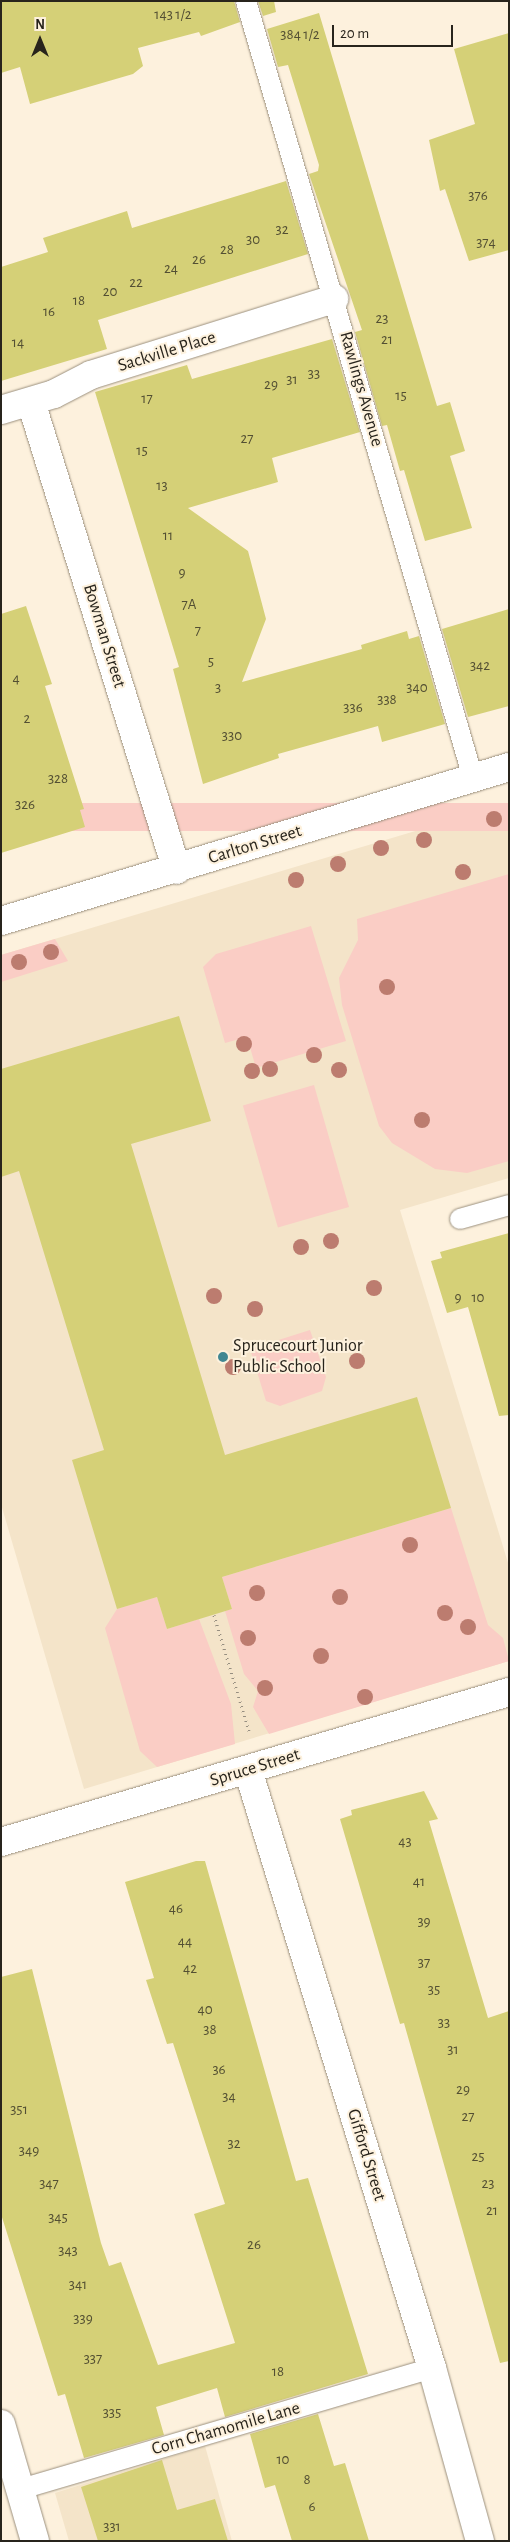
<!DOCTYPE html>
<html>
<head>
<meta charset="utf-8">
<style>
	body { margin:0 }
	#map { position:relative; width:510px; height:2542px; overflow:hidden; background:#fdf1dd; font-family:"Alegreya Sans",sans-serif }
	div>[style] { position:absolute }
	.built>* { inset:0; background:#f4e4c9 }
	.green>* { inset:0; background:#facdc5; transform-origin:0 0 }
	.building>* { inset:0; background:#d5d077 }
	.path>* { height:3px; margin-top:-1.5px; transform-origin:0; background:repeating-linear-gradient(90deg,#968e80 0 1px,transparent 0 5px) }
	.roads { filter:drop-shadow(0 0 1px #9b907e) drop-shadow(0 0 1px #9b907e) }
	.lane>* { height:20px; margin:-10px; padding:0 10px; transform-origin:10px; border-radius:10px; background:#fff }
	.street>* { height:28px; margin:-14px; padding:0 14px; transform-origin:14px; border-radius:14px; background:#fff }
	.trees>* { width:16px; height:16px; margin:-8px; border-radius:50%; background:#bc7c6f }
	.dots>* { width:14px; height:14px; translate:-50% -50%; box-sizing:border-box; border:2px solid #fdf1dd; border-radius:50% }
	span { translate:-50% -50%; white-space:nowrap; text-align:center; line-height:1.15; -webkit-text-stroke:4px #fdf1dd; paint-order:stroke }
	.number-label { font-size:15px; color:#534f33 }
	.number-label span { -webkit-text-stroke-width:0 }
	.street-label { font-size:18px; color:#28241c }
	.poi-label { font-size:18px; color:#28241c }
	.left { translate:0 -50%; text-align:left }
	.frame { position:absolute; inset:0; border:2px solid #28241c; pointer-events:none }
	.north { position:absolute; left:15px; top:15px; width:50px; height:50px; -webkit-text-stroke:4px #fdf1dd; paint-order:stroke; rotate:0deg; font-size:14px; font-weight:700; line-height:20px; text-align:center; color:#28241c }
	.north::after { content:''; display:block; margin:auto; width:18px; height:22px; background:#28241c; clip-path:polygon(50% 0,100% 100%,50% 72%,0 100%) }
	.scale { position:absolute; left:332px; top:25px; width:121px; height:22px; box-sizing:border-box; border:2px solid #28241c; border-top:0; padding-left:6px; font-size:15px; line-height:18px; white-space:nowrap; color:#28241c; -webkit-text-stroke:4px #fdf1dd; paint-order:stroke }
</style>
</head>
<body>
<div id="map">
	<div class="built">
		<div style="clip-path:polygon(509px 803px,509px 1178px,400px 1210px,509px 1566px,509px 1661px,84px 1789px,1px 1504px,1px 955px)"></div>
		<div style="clip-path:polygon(205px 2446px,232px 2541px,69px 2541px,55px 2493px)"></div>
	</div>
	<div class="green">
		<div style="left:509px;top:803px;width:28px;height:452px;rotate:90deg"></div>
		<div style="clip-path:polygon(509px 874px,509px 1161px,467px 1173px,435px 1169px,392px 1143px,379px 1126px,342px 1005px,339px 978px,358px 940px,357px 919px)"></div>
		<div style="clip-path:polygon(311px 926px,346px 1041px,256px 1068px,247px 1037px,225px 1043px,203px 967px,216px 954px)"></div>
		<div style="clip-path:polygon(55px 939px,68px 961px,1px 982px,1px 955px)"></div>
		<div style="left:314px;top:1085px;width:127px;height:74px;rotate:74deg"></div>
		<div style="clip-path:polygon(310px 1330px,326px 1377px,322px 1391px,280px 1406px,266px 1401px,250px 1349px)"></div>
		<div style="clip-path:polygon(451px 1508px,488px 1625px,503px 1638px,509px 1661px,269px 1734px,253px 1707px,258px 1691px,244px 1674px,225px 1611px,232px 1609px,222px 1577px)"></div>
		<div style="clip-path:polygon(157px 1597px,167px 1629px,199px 1619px,231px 1704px,235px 1744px,157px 1767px,140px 1751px,105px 1628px,117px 1609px)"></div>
	</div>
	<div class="building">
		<div style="clip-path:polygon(1px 1px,234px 1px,240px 22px,201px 36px,199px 32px,138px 48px,143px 66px,133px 74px,30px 104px,20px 67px,1px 73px)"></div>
		<div style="clip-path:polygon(258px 1px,274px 1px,276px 12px,263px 16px)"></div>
		<div style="clip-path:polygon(319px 13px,437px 406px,450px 402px,465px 451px,450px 456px,472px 528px,425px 541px,404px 470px,400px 471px,387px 425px,382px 426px,355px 332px,362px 330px,309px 174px,318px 171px,319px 165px,288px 65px,278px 67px,267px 29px)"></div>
		<div style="clip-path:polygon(509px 33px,509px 250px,469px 261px,445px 189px,440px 191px,429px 140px,475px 124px,454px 49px)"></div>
		<div style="clip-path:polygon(286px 181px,308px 254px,98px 320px,107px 349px,1px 381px,1px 267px,48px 252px,43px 238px,127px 211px,132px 228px)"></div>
		<div style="clip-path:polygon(332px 339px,360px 432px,272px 458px,278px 482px,188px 508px,248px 551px,266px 619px,242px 682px,362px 649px,361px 645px,407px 631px,409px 639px,419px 636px,445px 724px,382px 742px,378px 726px,278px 754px,279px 758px,203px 784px,173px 669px,179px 667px,95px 392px,187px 365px,192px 379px)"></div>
		<div style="clip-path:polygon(26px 606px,52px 684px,45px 686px,84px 809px,80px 810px,85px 827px,1px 853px,1px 614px)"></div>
		<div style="clip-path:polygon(509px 609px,509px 706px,468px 717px,442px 629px)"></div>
		<div style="clip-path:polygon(179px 1016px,211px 1121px,131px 1144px,225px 1455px,417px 1397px,451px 1508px,222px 1577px,232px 1609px,167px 1629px,157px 1597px,117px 1609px,72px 1460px,104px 1450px,19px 1171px,1px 1177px,1px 1069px)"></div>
		<div style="clip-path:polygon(509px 1233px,509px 1415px,499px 1416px,468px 1307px,447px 1313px,431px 1261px,442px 1258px,440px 1252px)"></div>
		<div style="clip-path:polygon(424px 1791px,438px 1819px,429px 1821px,488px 2018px,509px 2011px,509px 2361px,500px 2363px,404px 2023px,400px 2024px,340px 1819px,352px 1815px,351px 1810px)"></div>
		<div style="clip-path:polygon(196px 1861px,205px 1861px,296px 2181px,308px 2178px,368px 2374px,225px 2417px,217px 2388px,156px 2407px,164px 2435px,84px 2458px,65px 2394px,58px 2396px,1px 2214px,1px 1977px,32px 1969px,101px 2243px,109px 2266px,121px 2262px,158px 2365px,235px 2343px,194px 2214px,225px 2204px,173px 2043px,167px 2044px,146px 1980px,154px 1978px,125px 1882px)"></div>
		<div style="clip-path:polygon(318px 2414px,334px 2466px,345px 2463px,369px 2541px,292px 2541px,275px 2485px,265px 2488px,250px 2434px)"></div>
		<div style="clip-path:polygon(162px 2460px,177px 2510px,215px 2499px,228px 2541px,98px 2541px,81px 2487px)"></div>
	</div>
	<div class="path">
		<div style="left:214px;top:1615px;width:121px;rotate:73.2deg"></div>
	</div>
	<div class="roads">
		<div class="lane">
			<div style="left:246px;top:1px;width:809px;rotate:73.71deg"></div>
			<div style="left:460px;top:1219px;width:51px;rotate:-15.9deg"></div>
			<div style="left:21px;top:2489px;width:428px;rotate:-16.4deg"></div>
		</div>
		<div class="street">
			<div style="left:31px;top:402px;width:490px;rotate:72.7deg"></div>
			<div style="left:1px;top:410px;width:55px;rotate:-16.8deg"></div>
			<div style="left:54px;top:394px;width:42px;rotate:-27.2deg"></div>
			<div style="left:91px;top:375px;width:255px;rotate:-17.4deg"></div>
			<div style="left:1px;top:921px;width:531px;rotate:-16.86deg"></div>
			<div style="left:248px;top:1770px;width:626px;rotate:72.9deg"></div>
			<div style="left:432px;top:2368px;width:180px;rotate:74.5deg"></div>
			<div style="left:1px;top:1842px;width:530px;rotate:-16.45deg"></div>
			<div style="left:1px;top:2424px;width:122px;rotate:73.8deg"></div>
		</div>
	</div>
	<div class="trees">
		<div style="left:494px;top:819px"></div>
		<div style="left:424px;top:840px"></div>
		<div style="left:381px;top:848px"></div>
		<div style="left:338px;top:864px"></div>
		<div style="left:463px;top:872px"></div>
		<div style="left:296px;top:880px"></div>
		<div style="left:51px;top:952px"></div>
		<div style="left:19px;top:962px"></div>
		<div style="left:387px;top:987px"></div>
		<div style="left:244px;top:1044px"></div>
		<div style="left:314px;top:1055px"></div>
		<div style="left:270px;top:1069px"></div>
		<div style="left:339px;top:1070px"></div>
		<div style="left:252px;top:1071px"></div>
		<div style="left:422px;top:1120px"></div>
		<div style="left:331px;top:1241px"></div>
		<div style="left:301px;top:1247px"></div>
		<div style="left:374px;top:1288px"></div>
		<div style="left:214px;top:1296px"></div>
		<div style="left:255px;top:1309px"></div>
		<div style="left:357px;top:1361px"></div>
		<div style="left:233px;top:1367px"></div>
		<div style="left:410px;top:1545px"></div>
		<div style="left:257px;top:1593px"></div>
		<div style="left:340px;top:1597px"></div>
		<div style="left:445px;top:1613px"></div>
		<div style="left:468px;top:1627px"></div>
		<div style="left:248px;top:1638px"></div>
		<div style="left:321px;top:1656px"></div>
		<div style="left:265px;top:1688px"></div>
		<div style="left:365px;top:1697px"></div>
	</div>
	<div class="dots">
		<div style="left:223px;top:1357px;background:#418792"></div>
	</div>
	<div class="number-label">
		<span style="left:173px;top:15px">143 1/2</span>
		<span style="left:300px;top:35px">384 1/2</span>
		<span style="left:478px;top:196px">376</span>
		<span style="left:282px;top:230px">32</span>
		<span style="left:253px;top:240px">30</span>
		<span style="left:486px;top:243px">374</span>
		<span style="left:227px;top:250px">28</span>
		<span style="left:199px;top:260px">26</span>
		<span style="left:171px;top:269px">24</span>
		<span style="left:136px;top:283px">22</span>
		<span style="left:110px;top:292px">20</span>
		<span style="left:79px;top:301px">18</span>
		<span style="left:49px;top:312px">16</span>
		<span style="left:382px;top:319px">23</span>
		<span style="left:387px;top:340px">21</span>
		<span style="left:18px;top:343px">14</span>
		<span style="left:314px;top:374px">33</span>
		<span style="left:292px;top:380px">31</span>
		<span style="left:271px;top:385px">29</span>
		<span style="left:401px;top:396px">15</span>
		<span style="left:147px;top:399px">17</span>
		<span style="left:247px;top:439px">27</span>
		<span style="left:142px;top:451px">15</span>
		<span style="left:162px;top:486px">13</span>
		<span style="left:168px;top:536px">11</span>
		<span style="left:182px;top:573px">9</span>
		<span style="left:189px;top:605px">7A</span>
		<span style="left:198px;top:631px">7</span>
		<span style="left:211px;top:662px">5</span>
		<span style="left:480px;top:666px">342</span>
		<span style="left:16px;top:679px">4</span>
		<span style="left:218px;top:688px">3</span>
		<span style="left:417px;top:688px">340</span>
		<span style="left:387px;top:700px">338</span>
		<span style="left:353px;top:708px">336</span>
		<span style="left:27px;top:719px">2</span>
		<span style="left:232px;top:736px">330</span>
		<span style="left:58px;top:779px">328</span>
		<span style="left:25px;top:805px">326</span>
		<span style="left:458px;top:1298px">9</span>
		<span style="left:478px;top:1298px">10</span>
		<span style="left:405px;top:1842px">43</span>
		<span style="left:419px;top:1882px">41</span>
		<span style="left:176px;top:1909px">46</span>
		<span style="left:424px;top:1922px">39</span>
		<span style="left:185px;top:1942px">44</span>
		<span style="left:424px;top:1963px">37</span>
		<span style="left:190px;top:1969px">42</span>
		<span style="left:434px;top:1990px">35</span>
		<span style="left:205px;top:2010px">40</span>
		<span style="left:444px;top:2023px">33</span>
		<span style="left:210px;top:2030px">38</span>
		<span style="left:453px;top:2050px">31</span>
		<span style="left:219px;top:2070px">36</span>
		<span style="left:463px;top:2090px">29</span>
		<span style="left:229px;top:2097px">34</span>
		<span style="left:19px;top:2110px">351</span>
		<span style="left:468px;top:2117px">27</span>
		<span style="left:234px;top:2144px">32</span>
		<span style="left:29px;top:2151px">349</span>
		<span style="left:478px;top:2157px">25</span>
		<span style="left:49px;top:2184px">347</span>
		<span style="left:488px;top:2184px">23</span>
		<span style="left:492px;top:2211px">21</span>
		<span style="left:58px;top:2218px">345</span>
		<span style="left:254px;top:2245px">26</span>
		<span style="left:68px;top:2251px">343</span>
		<span style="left:78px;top:2285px">341</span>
		<span style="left:83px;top:2319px">339</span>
		<span style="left:93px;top:2359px">337</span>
		<span style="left:278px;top:2372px">18</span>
		<span style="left:112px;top:2413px">335</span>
		<span style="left:283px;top:2460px">10</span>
		<span style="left:307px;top:2480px">8</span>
		<span style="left:312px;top:2507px">6</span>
		<span style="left:112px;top:2527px">331</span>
	</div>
	<div class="street-label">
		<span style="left:167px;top:352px;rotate:-17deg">Sackville Place</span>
		<span style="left:361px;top:389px;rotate:74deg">Rawlings Avenue</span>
		<span style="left:104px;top:636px;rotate:73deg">Bowman Street</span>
		<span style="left:255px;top:845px;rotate:-17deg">Carlton Street</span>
		<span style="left:255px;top:1768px;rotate:-17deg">Spruce Street</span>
		<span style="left:366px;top:2155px;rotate:73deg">Gifford Street</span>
		<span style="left:226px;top:2429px;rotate:-16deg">Corn Chamomile Lane</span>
	</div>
	<div class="poi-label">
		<span class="left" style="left:233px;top:1357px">Sprucecourt Junior<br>Public School</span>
	</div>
	<div class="frame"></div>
	<div class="north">N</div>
	<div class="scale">20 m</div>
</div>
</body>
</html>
